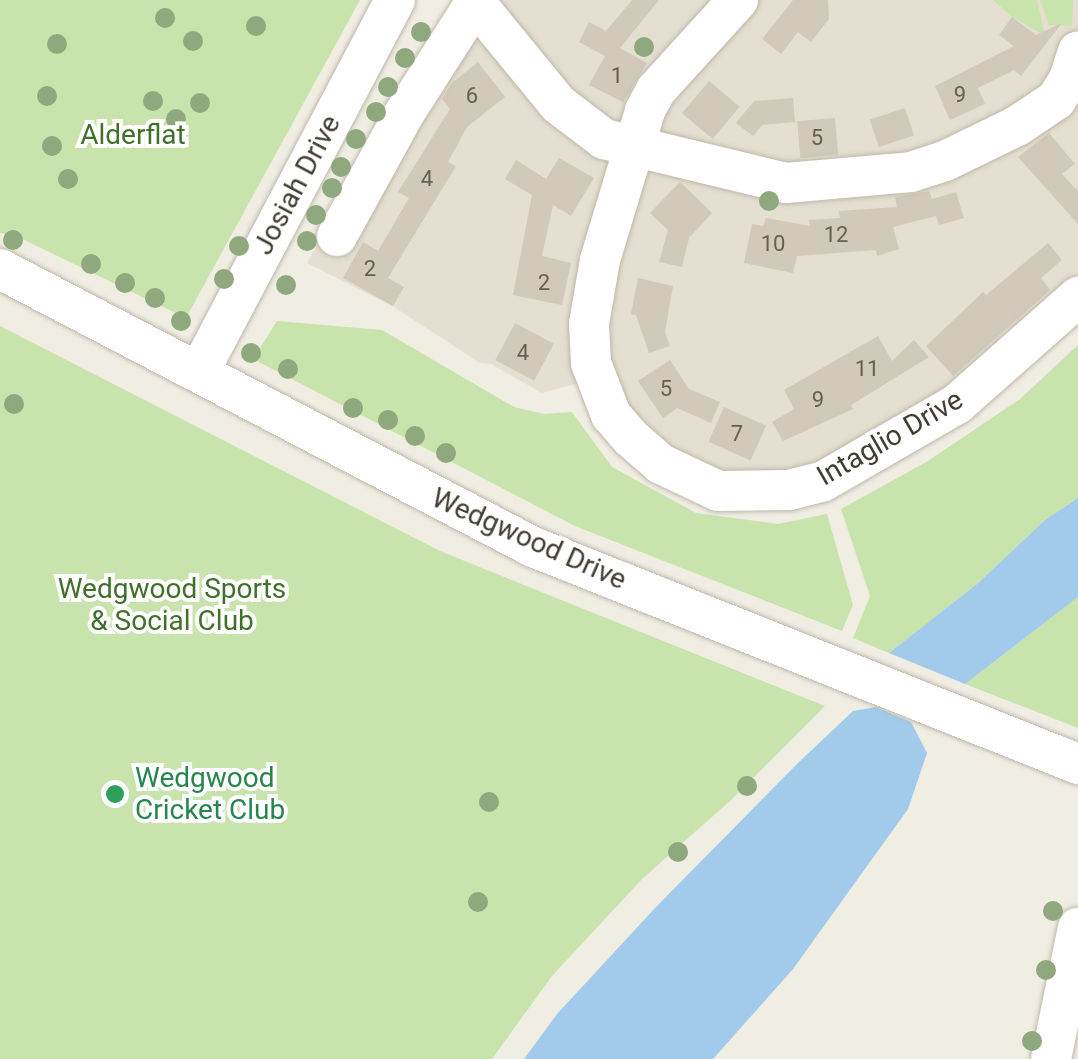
<!DOCTYPE html>
<html>
<head>
<meta charset="utf-8">
<style>
	body { margin:0 }
	#map { position:relative; width:1078px; height:1059px; overflow:hidden; background:#f0ede3; font-family:Roboto,sans-serif }
	div>[style] { position:absolute }
	.residential>* { inset:0; background:#e4dfd1 }
	.green>* { inset:0; background:#c9e3ad }
	.water>* { inset:0; background:#a1caeb }
	.building>* { inset:0; background:#d1c9b9; transform-origin:0 0 }
	.roads { filter:drop-shadow(0 0 2px #beb8a9) drop-shadow(0 0 2px #beb8a9) }
	.minor>* { height:40px; margin:-20px; padding:0 20px; transform-origin:20px; border-radius:20px; background:#fff }
	.trees>* { width:20px; height:20px; margin:-10px; border-radius:50%; background:#90a87e }
	.dots>* { width:28px; height:28px; translate:-50% -50%; box-sizing:border-box; border:5px solid #fff; border-radius:50% }
	span { translate:-50% -50%; white-space:nowrap; text-align:center; line-height:1.15; -webkit-text-stroke:8px #fff; paint-order:stroke }
	.number-label { font-size:22px; color:#666054 }
	.number-label span { -webkit-text-stroke-width:0 }
	.park-label { font-size:28px; color:#42702b }
	.street-label { font-size:28px; color:#423d33 }
	.leisure-label { font-size:28px; color:#27864d }
	.left { translate:0 -50%; text-align:left }
</style>
</head>
<body>
<div id="map">
	<div class="residential">
		<div style="clip-path:polygon(455px 0,1078px 0,1078px 274px,965px 378px,790px 479px,687px 467px,582px 382px,542px 393px,491px 364px,480px 363px,394px 307px,307px 263px)"></div>
	</div>
	<div class="green">
		<div style="clip-path:polygon(0 0,360px 0,186px 318px,18px 237px,0 233px)"></div>
		<div style="clip-path:polygon(993px 0,1037px 0,1045px 36px,1012px 17px)"></div>
		<div style="clip-path:polygon(1040px 0,1073px 0,1072px 26px,1049px 25px)"></div>
		<div style="clip-path:polygon(277px 321px,382px 330px,514px 407px,544px 414px,572px 412px,612px 467px,696px 513px,778px 524px,827px 514px,853px 605px,842px 631px,575px 526px,253px 359px)"></div>
		<div style="clip-path:polygon(0 326px,440px 551px,825px 706px,731px 800px,642px 879px,552px 976px,492px 1059px,0 1059px)"></div>
		<div style="clip-path:polygon(1078px 345px,1078px 498px,1045px 520px,977px 584px,889px 653px,853px 638px,870px 596px,841px 509px,928px 461px,1020px 399px)"></div>
		<div style="clip-path:polygon(1078px 597px,1078px 728px,965px 684px)"></div>
	</div>
	<div class="water">
		<div style="clip-path:polygon(1078px 498px,1078px 597px,965px 684px,889px 653px,977px 584px,1045px 520px)"></div>
		<div style="clip-path:polygon(876px 707px,911px 722px,927px 753px,908px 809px,793px 969px,713px 1059px,524px 1059px,557px 1014px,656px 907px,798px 763px,853px 711px)"></div>
	</div>
	<div class="building">
		<div style="clip-path:polygon(632px 0,659px 0,620px 48px,647px 63px,623px 102px,589px 85px,605px 56px,579px 42px,589px 22px,606px 31px)"></div>
		<div style="clip-path:polygon(793px 0,828px 0,829px 19px,811px 42px,798px 32px,781px 54px,762px 39px)"></div>
		<div style="clip-path:polygon(1012px 17px,1036px 35px,1062px 23px,1021px 76px,1014px 70px,978px 88px,985px 104px,950px 120px,935px 86px,1014px 46px,999px 35px)"></div>
		<div style="clip-path:polygon(478px 62px,505px 97px,467px 127px,448px 162px,456px 166px,388px 278px,404px 287px,393px 306px,343px 278px,363px 242px,378px 251px,409px 198px,398px 192px,450px 109px,442px 99px,452px 83px)"></div>
		<div style="left:709px;top:81px;width:40px;height:42px;rotate:40deg"></div>
		<div style="clip-path:polygon(793px 98px,795px 122px,762px 125px,753px 136px,736px 123px,754px 101px)"></div>
		<div style="left:905px;top:108px;width:29px;height:37px;rotate:72deg"></div>
		<div style="left:835px;top:118px;width:37px;height:38px;rotate:85deg"></div>
		<div style="clip-path:polygon(1049px 133px,1075px 164px,1062px 174px,1078px 191px,1078px 224px,1018px 157px)"></div>
		<div style="clip-path:polygon(559px 158px,594px 178px,571px 216px,553px 205px,542px 256px,571px 263px,562px 305px,513px 295px,532px 195px,505px 179px,516px 160px,546px 179px)"></div>
		<div style="clip-path:polygon(680px 182px,712px 213px,689px 238px,682px 267px,659px 262px,668px 230px,650px 213px)"></div>
		<div style="clip-path:polygon(929px 191px,932px 199px,956px 192px,964px 218px,939px 225px,936px 216px,893px 227px,899px 249px,877px 256px,876px 250px,797px 256px,793px 273px,744px 263px,752px 224px,763px 226px,766px 218px,810px 226px,809px 220px,840px 218px,839px 211px,897px 207px,895px 197px)"></div>
		<div style="clip-path:polygon(1048px 243px,1062px 260px,1041px 278px,1050px 290px,953px 376px,926px 346px,983px 292px,986px 295px)"></div>
		<div style="clip-path:polygon(638px 278px,673px 286px,665px 332px,670px 346px,649px 353px,636px 315px,631px 314px)"></div>
		<div style="left:515px;top:323px;width:44px;height:42px;rotate:28deg"></div>
		<div style="clip-path:polygon(878px 336px,892px 361px,914px 340px,929px 357px,851px 405px,853px 409px,783px 441px,772px 422px,794px 409px,784px 390px)"></div>
		<div style="clip-path:polygon(670px 360px,689px 389px,720px 402px,711px 423px,677px 408px,663px 418px,638px 381px)"></div>
		<div style="left:724px;top:407px;width:46px;height:38px;rotate:24deg"></div>
	</div>
	<div class="roads">
		<div class="minor">
			<div style="left:473px;top:0;width:134px;rotate:50.7deg"></div>
			<div style="left:558px;top:104px;width:58px;rotate:37.3deg"></div>
			<div style="left:604px;top:139px;width:187px;rotate:13.6deg"></div>
			<div style="left:786px;top:183px;width:125px;rotate:-5deg"></div>
			<div style="left:911px;top:172px;width:36px;rotate:-18deg"></div>
			<div style="left:945px;top:161px;width:80px;rotate:-25.9deg"></div>
			<div style="left:1017px;top:126px;width:47px;rotate:-33.7deg"></div>
			<div style="left:1056px;top:100px;width:25px;rotate:-58deg"></div>
			<div style="left:1069px;top:79px;width:29px;rotate:-72deg"></div>
			<div style="left:738px;top:0;width:122px;rotate:132.3deg"></div>
			<div style="left:656px;top:90px;width:24px;rotate:118deg"></div>
			<div style="left:645px;top:111px;width:156px;rotate:106.8deg"></div>
			<div style="left:600px;top:260px;width:65px;rotate:99.8deg"></div>
			<div style="left:589px;top:324px;width:39px;rotate:87deg"></div>
			<div style="left:591px;top:363px;width:56px;rotate:69deg"></div>
			<div style="left:611px;top:415px;width:30px;rotate:49deg"></div>
			<div style="left:631px;top:438px;width:40px;rotate:41deg"></div>
			<div style="left:661px;top:464px;width:63px;rotate:25.3deg"></div>
			<div style="left:718px;top:491px;width:71px;rotate:-0.8deg"></div>
			<div style="left:789px;top:490px;width:34px;rotate:-14deg"></div>
			<div style="left:822px;top:482px;width:156px;rotate:-30deg"></div>
			<div style="left:957px;top:404px;width:162px;rotate:-41.5deg"></div>
			<div style="left:337px;top:236px;width:139px;rotate:-61.2deg"></div>
			<div style="left:404px;top:114px;width:135px;rotate:-57.4deg"></div>
			<div style="left:0;top:269px;width:601px;rotate:27.55deg"></div>
			<div style="left:533px;top:547px;width:587px;rotate:21.71deg"></div>
			<div style="left:200px;top:370px;width:418px;rotate:-62.2deg"></div>
			<div style="left:1051px;top:1059px;width:134px;rotate:-78.4deg"></div>
		</div>
	</div>
	<div class="trees">
		<div style="left:165px;top:18px"></div>
		<div style="left:256px;top:26px"></div>
		<div style="left:421px;top:32px"></div>
		<div style="left:193px;top:41px"></div>
		<div style="left:57px;top:44px"></div>
		<div style="left:644px;top:47px"></div>
		<div style="left:405px;top:58px"></div>
		<div style="left:388px;top:87px"></div>
		<div style="left:47px;top:96px"></div>
		<div style="left:153px;top:101px"></div>
		<div style="left:200px;top:103px"></div>
		<div style="left:376px;top:112px"></div>
		<div style="left:176px;top:119px"></div>
		<div style="left:356px;top:139px"></div>
		<div style="left:52px;top:146px"></div>
		<div style="left:341px;top:167px"></div>
		<div style="left:68px;top:179px"></div>
		<div style="left:332px;top:188px"></div>
		<div style="left:769px;top:201px"></div>
		<div style="left:316px;top:215px"></div>
		<div style="left:13px;top:240px"></div>
		<div style="left:307px;top:241px"></div>
		<div style="left:239px;top:246px"></div>
		<div style="left:91px;top:264px"></div>
		<div style="left:224px;top:279px"></div>
		<div style="left:125px;top:283px"></div>
		<div style="left:286px;top:285px"></div>
		<div style="left:155px;top:298px"></div>
		<div style="left:181px;top:321px"></div>
		<div style="left:251px;top:353px"></div>
		<div style="left:288px;top:369px"></div>
		<div style="left:14px;top:404px"></div>
		<div style="left:353px;top:408px"></div>
		<div style="left:388px;top:420px"></div>
		<div style="left:415px;top:436px"></div>
		<div style="left:446px;top:453px"></div>
		<div style="left:747px;top:786px"></div>
		<div style="left:489px;top:802px"></div>
		<div style="left:678px;top:852px"></div>
		<div style="left:478px;top:902px"></div>
		<div style="left:1053px;top:911px"></div>
		<div style="left:1046px;top:970px"></div>
		<div style="left:1032px;top:1041px"></div>
	</div>
	<div class="dots">
		<div style="left:115px;top:794px;background:#2e9e5b"></div>
	</div>
	<div class="number-label">
		<span style="left:617px;top:76px">1</span>
		<span style="left:960px;top:95px">9</span>
		<span style="left:472px;top:96px">6</span>
		<span style="left:817px;top:138px">5</span>
		<span style="left:427px;top:179px">4</span>
		<span style="left:836px;top:235px">12</span>
		<span style="left:773px;top:244px">10</span>
		<span style="left:370px;top:269px">2</span>
		<span style="left:544px;top:283px">2</span>
		<span style="left:523px;top:353px">4</span>
		<span style="left:867px;top:369px">11</span>
		<span style="left:666px;top:389px">5</span>
		<span style="left:818px;top:400px">9</span>
		<span style="left:737px;top:434px">7</span>
	</div>
	<div class="park-label">
		<span style="left:133px;top:135px">Alderflat</span>
		<span style="left:172px;top:605px">Wedgwood Sports<br>&amp; Social Club</span>
	</div>
	<div class="street-label">
		<span style="left:297px;top:185px;rotate:-62deg">Josiah Drive</span>
		<span style="left:890px;top:438px;rotate:-30deg">Intaglio Drive</span>
		<span style="left:529px;top:539px;rotate:24deg">Wedgwood Drive</span>
	</div>
	<div class="leisure-label">
		<span class="left" style="left:135px;top:794px">Wedgwood<br>Cricket Club</span>
	</div>
</div>
</body>
</html>
